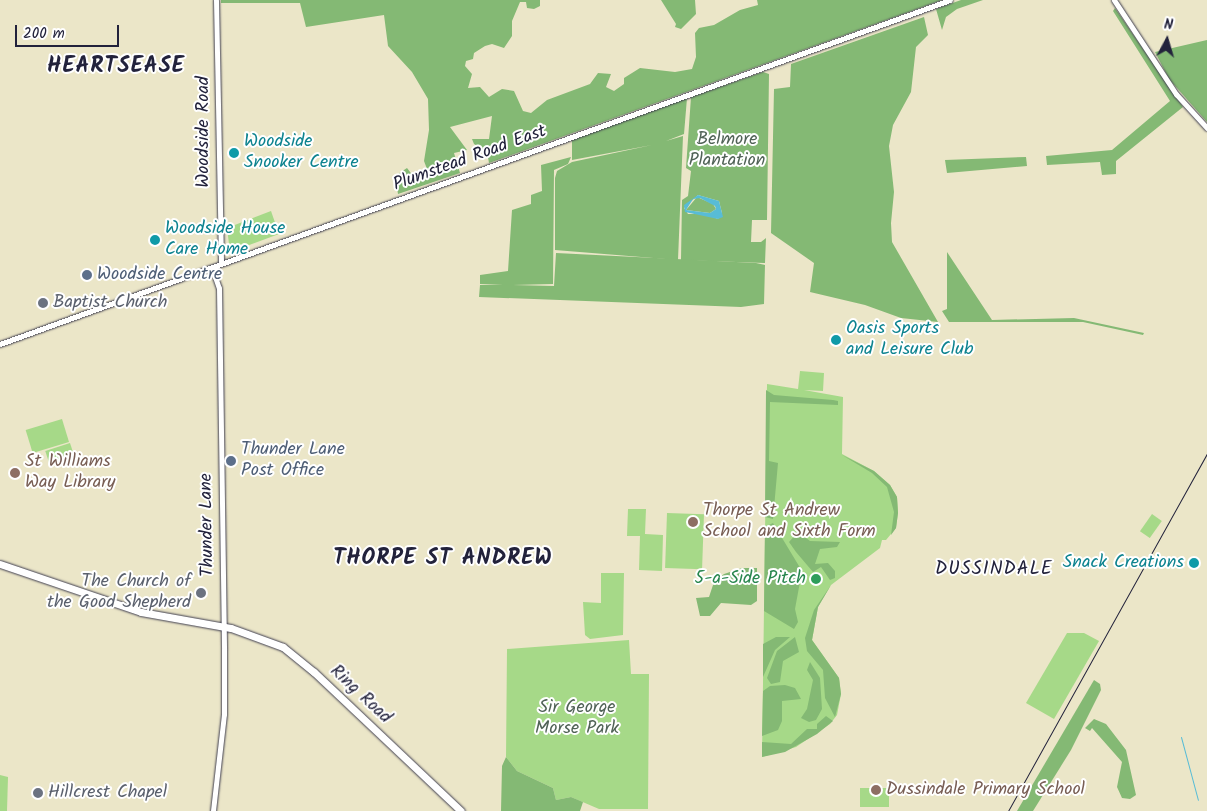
<!DOCTYPE html>
<html>
<head>
<meta charset="utf-8">
<style>
	body { margin:0 }
	#map { position:relative; width:1207px; height:811px; overflow:hidden; background:#ebe6c8; font-family:Kalam,sans-serif }
	div>[style] { position:absolute }
	.green>* { inset:0; background:#a6d988; transform-origin:0 0 }
	.forest>* { inset:0; background:#84b974 }
	.water>* { inset:0; background:#58bcd6 }
	.stream>* { height:1px; margin:-0.5px; padding:0 0.5px; transform-origin:0.5px; border-radius:0.5px; background:#58bcd6 }
	.roads { filter:drop-shadow(0 0 1px #403f50) drop-shadow(0 0 1px #403f50) }
	.tertiary>* { height:5px; margin:-2.5px; padding:0 2.5px; transform-origin:2.5px; border-radius:2.5px; background:#fff }
	.trunk>* { height:7px; margin:-3.5px; padding:0 3.5px; transform-origin:3.5px; border-radius:3.5px; background:#fff }
	.rail>* { height:1px; margin:-0.5px; padding:0 0.5px; transform-origin:0.5px; border-radius:0.5px; background:#22223b }
	.dots>* { width:14px; height:14px; translate:-50% -50%; box-sizing:border-box; border:2px solid #fff; border-radius:50% }
	span { translate:-50% -50%; white-space:nowrap; text-align:center; line-height:1.15; -webkit-text-stroke:4px #fff; paint-order:stroke }
	.street-label { font-size:18px; color:#22223b }
	.park-label { font-size:18px; color:#506256 }
	.culture-label { font-size:18px; color:#0d838f }
	.left { translate:0 -50%; text-align:left }
	.right { translate:-100% -50%; text-align:right }
	.service-label { font-size:18px; color:#4e5e75 }
	.worship-label { font-size:18px; color:#5b616d }
	.education-label { font-size:18px; color:#785e54 }
	.leisure-label { font-size:18px; color:#27864d }
	.neighbourhood-label { font-size:19px; color:#22223b; letter-spacing:1px }
	.district-label { font-size:22px; color:#22223b; font-weight:700; letter-spacing:1px }
	.north { position:absolute; left:1142px; top:15px; width:50px; height:50px; -webkit-text-stroke:4px #fff; paint-order:stroke; rotate:6deg; font-size:14px; font-weight:700; line-height:20px; text-align:center; color:#22223b }
	.north::after { content:''; display:block; margin:auto; width:18px; height:22px; background:#22223b; clip-path:polygon(50% 0,100% 100%,50% 72%,0 100%) }
	.scale { position:absolute; left:15px; top:25px; width:104px; height:22px; box-sizing:border-box; border:2px solid #22223b; border-top:0; padding-left:6px; font-size:15px; line-height:18px; white-space:nowrap; color:#22223b; -webkit-text-stroke:4px #fff; paint-order:stroke }
</style>
</head>
<body>
<div id="map">
	<div class="green">
		<div style="clip-path:polygon(271px 211px,279px 234px,230px 252px,227px 228px)"></div>
		<div style="clip-path:polygon(800px 371px,824px 373px,823px 391px,804px 390px,843px 397px,842px 454px,874px 471px,890px 485px,897px 497px,898px 513px,896px 528px,886px 540px,882px 540px,880px 548px,831px 585px,818px 607px,812px 640px,839px 678px,841px 694px,837px 715px,830px 724px,796px 747px,762px 757px,767px 384px,798px 389px)"></div>
		<div style="left:62px;top:419px;width:24px;height:38px;rotate:73deg"></div>
		<div style="left:70px;top:443px;width:16px;height:26px;rotate:72deg"></div>
		<div style="clip-path:polygon(628px 509px,646px 509px,645px 534px,663px 535px,662px 571px,639px 570px,640px 536px,627px 536px)"></div>
		<div style="left:667px;top:513px;width:37px;height:55px;rotate:2deg"></div>
		<div style="left:1152px;top:514px;width:12px;height:21px;rotate:35deg"></div>
		<div style="clip-path:polygon(601px 573px,624px 573px,623px 635px,590px 639px,585px 635px,583px 602px,601px 603px)"></div>
		<div style="clip-path:polygon(1067px 633px,1084px 633px,1099px 641px,1054px 719px,1026px 703px)"></div>
		<div style="clip-path:polygon(629px 640px,631px 674px,649px 674px,648px 809px,599px 809px,571px 797px,556px 800px,553px 788px,517px 771px,506px 757px,507px 649px)"></div>
		<div style="clip-path:polygon(0 775px,8px 777px,7px 811px,0 811px)"></div>
		<div style="left:860px;top:788px;width:29px;height:19px"></div>
	</div>
	<div class="forest">
		<div style="clip-path:polygon(221px 0,540px 0,540px 6px,534px 9px,527px 8px,526px 2px,520px 2px,512px 21px,512px 36px,504px 48px,492px 44px,485px 46px,474px 53px,473px 59px,466px 61px,465px 66px,472px 74px,468px 88px,480px 87px,489px 97px,502px 89px,514px 91px,523px 111px,531px 113px,547px 100px,590px 84px,598px 73px,611px 74px,606px 87px,614px 91px,624px 84px,624px 78px,640px 68px,675px 72px,692px 69px,696px 57px,695px 33px,699px 28px,714px 25px,740px 10px,758px 5px,757px 0,942px 0,489px 163px,487px 152px,474px 144px,472px 139px,489px 139px,492px 116px,450px 127px,467px 150px,454px 153px,460px 173px,398px 194px,395px 176px,407px 168px,417px 181px,430px 177px,424px 161px,429px 130px,428px 99px,412px 72px,388px 46px,384px 15px,306px 27px,300px 3px,221px 3px)"></div>
		<div style="clip-path:polygon(661px 0,695px 0,696px 14px,681px 29px,675px 27px,676px 24px)"></div>
		<div style="clip-path:polygon(961px 0,983px 0,957px 9px,946px 17px,942px 30px,936px 9px)"></div>
		<div style="clip-path:polygon(1115px 8px,1183px 107px,1116px 161px,1116px 174px,1102px 175px,1100px 162px,1047px 165px,1046px 156px,1112px 150px,1170px 101px,1113px 11px)"></div>
		<div style="clip-path:polygon(924px 17px,928px 35px,916px 47px,911px 92px,893px 125px,889px 146px,894px 192px,891px 223px,892px 242px,938px 322px,901px 318px,865px 305px,810px 292px,814px 263px,771px 233px,774px 89px,790px 87px,791px 64px)"></div>
		<div style="clip-path:polygon(1207px 40px,1207px 122px,1169px 79px,1155px 52px)"></div>
		<div style="clip-path:polygon(evenodd,763px 72px,769px 74px,767px 220px,752px 220px,751px 242px,761px 242px,766px 238px,765px 263px,681px 260px,682px 200px,688px 196px,691px 171px,686px 168px,691px 97px,763px 72px,698px 195px,719px 201px,722px 213px,718px 219px,705px 214px,688px 214px,684px 208px,698px 195px)"></div>
		<div style="clip-path:polygon(687px 98px,684px 134px,666px 141px,683px 136px,678px 260px,555px 250px,555px 178px,557px 171px,572px 162px,652px 145px,572px 160px,572px 140px)"></div>
		<div style="clip-path:polygon(571px 157px,568px 164px,554px 170px,553px 284px,513px 285px,554px 286px,556px 253px,756px 263px,765px 265px,764px 304px,741px 307px,479px 297px,480px 285px,503px 284px,480px 284px,480px 275px,508px 271px,512px 210px,531px 204px,531px 195px,542px 191px,541px 165px)"></div>
		<div style="clip-path:polygon(1026px 157px,1027px 166px,947px 173px,945px 160px)"></div>
		<div style="clip-path:polygon(697px 197px,713px 204px,716px 209px,710px 213px,686px 210px)"></div>
		<div style="clip-path:polygon(947px 252px,992px 320px,1074px 318px,1144px 333px,1143px 335px,1083px 322px,949px 322px,942px 311px,947px 309px)"></div>
		<div style="clip-path:polygon(766px 390px,774px 395px,833px 400px,838px 401px,838px 405px,770px 402px,769px 461px,778px 463px,773px 519px,765px 517px)"></div>
		<div style="clip-path:polygon(842px 455px,874px 471px,890px 485px,897px 497px,898px 513px,896px 528px,891px 535px,894px 512px,887px 487px,872px 473px)"></div>
		<div style="clip-path:polygon(773px 523px,802px 571px,795px 609px,798px 622px,794px 629px,764px 611px,765px 527px)"></div>
		<div style="clip-path:polygon(798px 532px,810px 541px,840px 542px,837px 547px,820px 549px,815px 564px,828px 563px,835px 571px,835px 578px,830px 580px,821px 567px,813px 572px,796px 552px,789px 542px)"></div>
		<div style="clip-path:polygon(742px 568px,757px 568px,757px 601px,751px 605px,721px 603px,710px 616px,700px 616px,696px 598px,709px 597px,714px 582px,724px 574px)"></div>
		<div style="clip-path:polygon(831px 585px,818px 607px,812px 640px,839px 678px,841px 694px,835px 717px,825px 698px,823px 670px,807px 651px,805px 638px,814px 610px)"></div>
		<div style="clip-path:polygon(776px 637px,790px 637px,775px 650px,763px 677px,763px 644px)"></div>
		<div style="clip-path:polygon(795px 637px,799px 652px,783px 661px,780px 682px,771px 684px,767px 678px,777px 651px)"></div>
		<div style="clip-path:polygon(810px 662px,820px 678px,822px 709px,816px 720px,809px 722px,801px 718px,807px 709px,813px 680px,807px 670px)"></div>
		<div style="clip-path:polygon(1094px 680px,1100px 684px,1101px 690px,1071px 750px,1033px 811px,1017px 811px)"></div>
		<div style="clip-path:polygon(785px 685px,795px 688px,801px 699px,782px 701px,782px 721px,778px 730px,762px 736px,763px 691px,770px 686px)"></div>
		<div style="clip-path:polygon(826px 716px,833px 721px,817px 734px,785px 752px,762px 757px,762px 742px,791px 744px,807px 729px,817px 729px,817px 724px)"></div>
		<div style="clip-path:polygon(1094px 719px,1106px 724px,1126px 750px,1136px 795px,1130px 799px,1122px 798px,1117px 787px,1122px 762px,1092px 728px,1090px 731px,1085px 728px)"></div>
		<div style="clip-path:polygon(506px 757px,517px 771px,553px 788px,556px 800px,571px 797px,583px 802px,580px 811px,501px 811px,502px 766px)"></div>
	</div>
	<div class="water">
		<div style="clip-path:polygon(evenodd,698px 195px,719px 201px,723px 217px,718px 219px,685px 212px,684px 205px,698px 195px,700px 198px,715px 206px,716px 209px,710px 213px,686px 210px,693px 199px,700px 198px)"></div>
	</div>
	<div class="stream">
		<div style="left:1181px;top:737px;width:65px;rotate:74.9deg"></div>
	</div>
	<div class="roads">
		<div class="tertiary">
			<div style="left:216px;top:0;width:263px;rotate:88.9deg"></div>
			<div style="left:1114px;top:0;width:113px;rotate:56.6deg"></div>
			<div style="left:1176px;top:94px;width:46px;rotate:47.6deg"></div>
			<div style="left:212px;top:268px;width:21px;rotate:71deg"></div>
			<div style="left:219px;top:288px;width:362px;rotate:89.2deg"></div>
			<div style="left:224px;top:650px;width:64px;rotate:90deg"></div>
			<div style="left:224px;top:714px;width:98px;rotate:96.5deg"></div>
			<div style="left:0;top:344px;width:1010px;rotate:-19.91deg"></div>
		</div>
		<div class="trunk">
			<div style="left:0;top:564px;width:149px;rotate:18.8deg"></div>
			<div style="left:141px;top:612px;width:91px;rotate:10.1deg"></div>
			<div style="left:231px;top:628px;width:55px;rotate:20.1deg"></div>
			<div style="left:283px;top:647px;width:40px;rotate:39deg"></div>
			<div style="left:314px;top:672px;width:202px;rotate:43.4deg"></div>
		</div>
	</div>
	<div class="rail">
		<div style="left:1008px;top:811px;width:410px;rotate:-60.9deg"></div>
	</div>
	<div class="dots">
		<div style="left:234px;top:153px;background:#0f9aa8"></div>
		<div style="left:155px;top:240px;background:#0f9aa8"></div>
		<div style="left:87px;top:275px;background:#5c6f8a"></div>
		<div style="left:43px;top:303px;background:#6b7280"></div>
		<div style="left:836px;top:340px;background:#0f9aa8"></div>
		<div style="left:231px;top:461px;background:#5c6f8a"></div>
		<div style="left:15px;top:473px;background:#8d6e63"></div>
		<div style="left:693px;top:522px;background:#8d6e63"></div>
		<div style="left:1194px;top:563px;background:#0f9aa8"></div>
		<div style="left:816px;top:579px;background:#2e9e5b"></div>
		<div style="left:201px;top:593px;background:#6b7280"></div>
		<div style="left:876px;top:790px;background:#8d6e63"></div>
		<div style="left:38px;top:793px;background:#6b7280"></div>
	</div>
	<div class="street-label">
		<span style="left:204px;top:132px;rotate:-90deg">Woodside Road</span>
		<span style="left:470px;top:159px;rotate:-20deg">Plumstead Road East</span>
		<span style="left:208px;top:525px;rotate:-91deg">Thunder Lane</span>
		<span style="left:360px;top:695px;rotate:43deg">Ring Road</span>
	</div>
	<div class="park-label">
		<span style="left:727px;top:151px">Belmore<br>Plantation</span>
		<span style="left:577px;top:719px">Sir George<br>Morse Park</span>
	</div>
	<div class="culture-label">
		<span class="left" style="left:244px;top:153px">Woodside<br>Snooker Centre</span>
		<span class="left" style="left:165px;top:240px">Woodside House<br>Care Home</span>
		<span class="left" style="left:846px;top:340px">Oasis Sports<br>and Leisure Club</span>
		<span class="right" style="left:1184px;top:563px">Snack Creations</span>
	</div>
	<div class="service-label">
		<span class="left" style="left:97px;top:275px">Woodside Centre</span>
		<span class="left" style="left:241px;top:461px">Thunder Lane<br>Post Office</span>
	</div>
	<div class="worship-label">
		<span class="left" style="left:53px;top:303px">Baptist Church</span>
		<span class="right" style="left:191px;top:593px">The Church of<br>the Good Shepherd</span>
		<span class="left" style="left:48px;top:793px">Hillcrest Chapel</span>
	</div>
	<div class="education-label">
		<span class="left" style="left:25px;top:473px">St Williams<br>Way Library</span>
		<span class="left" style="left:703px;top:522px">Thorpe St Andrew<br>School and Sixth Form</span>
		<span class="left" style="left:886px;top:790px">Dussindale Primary School</span>
	</div>
	<div class="leisure-label">
		<span class="right" style="left:806px;top:579px">5-a-Side Pitch</span>
	</div>
	<div class="neighbourhood-label">
		<span style="left:994px;top:570px">DUSSINDALE</span>
	</div>
	<div class="district-label">
		<span style="left:116px;top:67px">HEARTSEASE</span>
		<span style="left:443px;top:559px">THORPE ST ANDREW</span>
	</div>
	<div class="north">N</div>
	<div class="scale">200 m</div>
</div>
</body>
</html>
